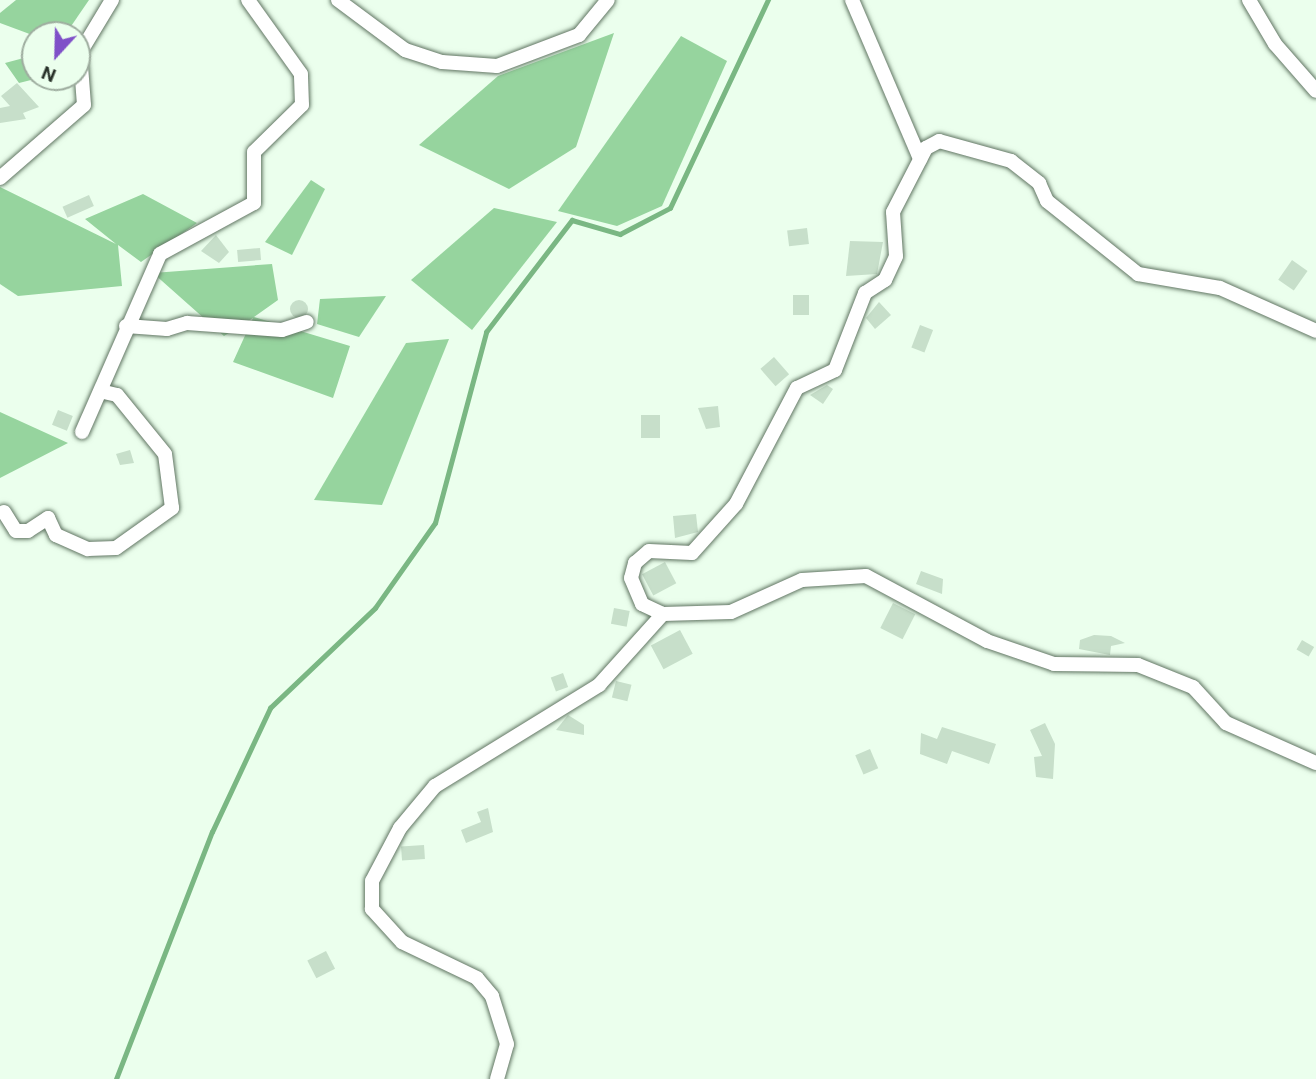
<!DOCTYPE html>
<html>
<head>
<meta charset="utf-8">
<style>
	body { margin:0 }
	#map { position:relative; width:1316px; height:1079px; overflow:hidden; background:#ebffed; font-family:Roboto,sans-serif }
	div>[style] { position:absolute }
	.forest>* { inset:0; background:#96d49e }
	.stream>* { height:4.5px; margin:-2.25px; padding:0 2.25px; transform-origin:2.25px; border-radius:2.25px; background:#7ab783 }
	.building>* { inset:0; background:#c7dfca; transform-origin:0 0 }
	.round { border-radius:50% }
	.roads { filter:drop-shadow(0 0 2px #617663) drop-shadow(0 0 2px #617663) }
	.minor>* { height:14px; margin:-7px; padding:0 7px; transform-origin:7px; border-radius:7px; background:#fff }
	span { translate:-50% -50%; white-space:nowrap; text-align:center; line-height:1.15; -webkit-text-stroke:5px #ebffed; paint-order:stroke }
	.north { position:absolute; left:21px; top:21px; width:70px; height:70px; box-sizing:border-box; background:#ebffed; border:2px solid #9ead9f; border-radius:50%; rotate:202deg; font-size:19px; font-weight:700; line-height:28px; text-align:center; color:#2a332b }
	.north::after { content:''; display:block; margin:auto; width:24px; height:32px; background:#7f50c8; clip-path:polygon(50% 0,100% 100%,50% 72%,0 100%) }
</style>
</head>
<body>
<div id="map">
	<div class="forest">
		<div style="clip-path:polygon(16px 0,89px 0,65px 35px,35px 36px,0 23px,0 13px)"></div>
		<div style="clip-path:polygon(614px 33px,576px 147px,509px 189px,419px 145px,498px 76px)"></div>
		<div style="clip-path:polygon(681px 36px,727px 61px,662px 206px,617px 226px,558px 211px)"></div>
		<div style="clip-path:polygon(35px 55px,35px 77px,43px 77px,19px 83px,5px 63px)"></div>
		<div style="clip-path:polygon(311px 180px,325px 189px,292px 255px,265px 242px)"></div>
		<div style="clip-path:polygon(0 187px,116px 244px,85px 219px,143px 194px,197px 223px,141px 262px,118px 245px,122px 286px,18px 296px,0 284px)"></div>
		<div style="clip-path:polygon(494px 208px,557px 222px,472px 330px,411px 280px)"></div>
		<div style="clip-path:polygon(272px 264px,278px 300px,254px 317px,350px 346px,333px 398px,233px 362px,253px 318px,224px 336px,153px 273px)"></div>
		<div style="clip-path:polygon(386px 296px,359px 337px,317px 324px,320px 299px)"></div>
		<div style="clip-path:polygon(449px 339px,382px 505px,314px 500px,406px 343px)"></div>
		<div style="clip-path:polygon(0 412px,68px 443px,0 478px)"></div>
	</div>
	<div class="stream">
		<div style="left:116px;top:1079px;width:265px;rotate:-68.8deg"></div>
		<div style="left:212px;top:832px;width:137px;rotate:-64.9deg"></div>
		<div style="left:270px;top:708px;width:145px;rotate:-43.6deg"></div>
		<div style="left:375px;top:608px;width:104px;rotate:-54.8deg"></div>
		<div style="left:435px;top:523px;width:198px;rotate:-75deg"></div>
		<div style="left:486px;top:332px;width:141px;rotate:-52.5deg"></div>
		<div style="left:572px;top:220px;width:50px;rotate:16.3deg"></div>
		<div style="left:620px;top:234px;width:56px;rotate:-27.5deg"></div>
		<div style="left:670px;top:208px;width:230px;rotate:-64.8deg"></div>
	</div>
	<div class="building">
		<div style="clip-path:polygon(17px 83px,39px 107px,23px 113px,26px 119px,0 123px,0 108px,10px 106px,1px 96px)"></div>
		<div style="left:89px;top:195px;width:12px;height:29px;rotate:66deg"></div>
		<div style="left:807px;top:228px;width:16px;height:20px;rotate:83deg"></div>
		<div style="clip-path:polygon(216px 235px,229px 252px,219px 263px,201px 251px)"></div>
		<div style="clip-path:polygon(850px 241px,883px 242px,877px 274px,846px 276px)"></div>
		<div style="left:260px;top:248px;width:12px;height:23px;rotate:85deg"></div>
		<div style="left:1292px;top:260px;width:19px;height:24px;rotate:35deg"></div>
		<div style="left:793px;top:295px;width:16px;height:20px"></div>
		<div class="round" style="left:290px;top:300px;width:18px;height:18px"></div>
		<div style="clip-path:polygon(879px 302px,891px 315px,875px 329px,866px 318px)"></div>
		<div style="left:920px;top:325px;width:14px;height:24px;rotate:21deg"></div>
		<div style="left:774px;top:357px;width:23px;height:18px;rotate:49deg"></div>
		<div style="clip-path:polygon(827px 385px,833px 389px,823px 404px,810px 395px)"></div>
		<div style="clip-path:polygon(718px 406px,720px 427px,706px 429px,698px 408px)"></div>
		<div style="left:58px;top:410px;width:16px;height:16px;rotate:22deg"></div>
		<div style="left:641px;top:415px;width:19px;height:23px"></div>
		<div style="clip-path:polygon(130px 450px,134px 463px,120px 465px,116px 454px)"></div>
		<div style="clip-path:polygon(696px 514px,698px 532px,675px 538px,673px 516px)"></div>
		<div style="left:665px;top:562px;width:24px;height:26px;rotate:62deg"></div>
		<div style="clip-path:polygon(921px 571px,943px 579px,942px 594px,916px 584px)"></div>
		<div style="left:893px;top:603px;width:25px;height:28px;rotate:27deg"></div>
		<div style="left:614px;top:608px;width:16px;height:16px;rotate:11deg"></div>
		<div style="left:680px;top:630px;width:27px;height:33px;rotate:62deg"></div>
		<div style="clip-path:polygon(1094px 635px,1111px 636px,1125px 643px,1111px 646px,1110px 655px,1079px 649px,1080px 640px)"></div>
		<div style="left:1302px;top:640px;width:14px;height:11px;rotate:30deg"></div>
		<div style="left:563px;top:673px;width:15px;height:13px;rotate:70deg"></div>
		<div style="left:616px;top:681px;width:16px;height:17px;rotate:14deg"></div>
		<div style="clip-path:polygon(568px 715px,584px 725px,584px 735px,556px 730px)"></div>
		<div style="clip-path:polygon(1045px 723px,1055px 744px,1053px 779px,1036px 777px,1034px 757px,1042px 756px,1030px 730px)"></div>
		<div style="clip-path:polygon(942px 727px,996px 744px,989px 764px,952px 751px,947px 764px,920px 754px,921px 733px,937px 739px)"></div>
		<div style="left:870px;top:749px;width:21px;height:16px;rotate:67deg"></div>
		<div style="clip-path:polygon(488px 808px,493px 832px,466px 843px,461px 830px,481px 822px,477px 812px)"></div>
		<div style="left:424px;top:845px;width:14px;height:23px;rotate:86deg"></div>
		<div style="left:326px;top:951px;width:20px;height:21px;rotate:63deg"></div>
	</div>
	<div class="roads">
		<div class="minor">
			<div style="left:338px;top:0;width:84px;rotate:36.7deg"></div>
			<div style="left:405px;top:50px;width:39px;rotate:18deg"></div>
			<div style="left:442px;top:62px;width:55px;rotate:4.2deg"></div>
			<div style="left:497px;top:66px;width:88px;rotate:-20.7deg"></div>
			<div style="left:579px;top:35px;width:45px;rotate:-50.4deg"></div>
			<div style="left:852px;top:0;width:173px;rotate:66.8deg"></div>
			<div style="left:1249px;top:0;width:51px;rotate:59.4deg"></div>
			<div style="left:1275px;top:44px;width:62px;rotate:48.9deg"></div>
			<div style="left:0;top:178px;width:111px;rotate:-41deg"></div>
			<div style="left:84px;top:105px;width:52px;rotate:-94.4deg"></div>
			<div style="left:80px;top:53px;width:62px;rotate:-58.9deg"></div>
			<div style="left:126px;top:326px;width:41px;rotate:4.2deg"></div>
			<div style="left:167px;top:329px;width:21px;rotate:-17deg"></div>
			<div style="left:187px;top:323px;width:95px;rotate:4.2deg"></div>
			<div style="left:282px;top:330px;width:26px;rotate:-18deg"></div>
			<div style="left:82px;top:432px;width:194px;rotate:-66.3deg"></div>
			<div style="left:160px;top:254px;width:107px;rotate:-28.5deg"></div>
			<div style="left:254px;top:203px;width:51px;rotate:-90deg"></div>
			<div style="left:254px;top:152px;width:67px;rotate:-44.4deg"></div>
			<div style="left:302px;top:105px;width:31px;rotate:-92deg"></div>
			<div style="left:301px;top:74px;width:91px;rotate:-125.6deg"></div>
			<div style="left:4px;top:512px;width:22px;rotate:58deg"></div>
			<div style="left:16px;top:531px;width:12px"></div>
			<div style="left:28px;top:531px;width:24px;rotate:-33deg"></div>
			<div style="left:48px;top:518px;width:19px;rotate:65deg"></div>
			<div style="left:56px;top:535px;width:35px;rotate:24deg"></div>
			<div style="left:88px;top:549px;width:28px;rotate:-2deg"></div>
			<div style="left:116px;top:548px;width:69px;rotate:-35.5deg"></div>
			<div style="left:172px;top:508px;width:54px;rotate:-97.4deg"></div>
			<div style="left:165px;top:454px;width:76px;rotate:-129.1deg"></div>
			<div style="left:117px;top:395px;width:17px;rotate:-167deg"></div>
			<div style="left:663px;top:614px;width:23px;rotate:-155deg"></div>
			<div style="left:642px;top:604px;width:28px;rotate:-113deg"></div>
			<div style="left:631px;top:578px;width:16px;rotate:-75deg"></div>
			<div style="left:635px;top:563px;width:18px;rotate:-41deg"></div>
			<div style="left:649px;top:551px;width:43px;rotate:2.7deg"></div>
			<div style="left:692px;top:553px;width:66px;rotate:-48.1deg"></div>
			<div style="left:736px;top:504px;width:131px;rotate:-62.3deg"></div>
			<div style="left:797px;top:388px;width:42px;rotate:-25.3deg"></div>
			<div style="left:835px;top:370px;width:83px;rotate:-68.7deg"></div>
			<div style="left:865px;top:293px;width:24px;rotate:-33deg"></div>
			<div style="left:885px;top:280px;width:26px;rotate:-65deg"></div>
			<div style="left:896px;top:256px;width:44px;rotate:-93.9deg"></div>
			<div style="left:893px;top:212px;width:72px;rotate:-62.7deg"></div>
			<div style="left:926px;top:148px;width:15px;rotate:-28deg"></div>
			<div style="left:939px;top:141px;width:75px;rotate:15.5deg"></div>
			<div style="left:1011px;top:161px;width:36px;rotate:38deg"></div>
			<div style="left:1039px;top:183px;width:20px;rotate:66deg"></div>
			<div style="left:1047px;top:201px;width:117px;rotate:38.7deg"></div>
			<div style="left:1138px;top:274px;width:83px;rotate:9.7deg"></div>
			<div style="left:1220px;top:288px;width:105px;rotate:24.1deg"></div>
			<div style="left:497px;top:1079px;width:36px;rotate:-74deg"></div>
			<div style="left:507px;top:1044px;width:50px;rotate:-107.4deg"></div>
			<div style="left:492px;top:996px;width:23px;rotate:-130deg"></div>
			<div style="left:477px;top:978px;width:83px;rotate:-154.4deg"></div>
			<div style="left:402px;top:942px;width:45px;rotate:-132.3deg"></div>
			<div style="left:372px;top:909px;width:28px;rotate:-90deg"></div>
			<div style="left:372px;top:881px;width:60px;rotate:-62.2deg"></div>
			<div style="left:400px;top:828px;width:55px;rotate:-50.2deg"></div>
			<div style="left:435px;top:786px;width:193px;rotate:-31.6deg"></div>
			<div style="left:599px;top:685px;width:96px;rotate:-48deg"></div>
			<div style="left:663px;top:614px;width:68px;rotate:-1.7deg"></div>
			<div style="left:731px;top:612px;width:78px;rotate:-24.3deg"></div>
			<div style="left:802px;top:580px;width:64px;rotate:-3.6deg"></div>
			<div style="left:866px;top:576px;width:137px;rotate:28.2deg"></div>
			<div style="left:987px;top:641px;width:71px;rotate:18.9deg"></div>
			<div style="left:1054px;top:664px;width:84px;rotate:0.7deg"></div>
			<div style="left:1138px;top:665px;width:59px;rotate:21.8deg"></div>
			<div style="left:1193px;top:687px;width:49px;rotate:47.5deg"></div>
			<div style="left:1226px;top:723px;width:98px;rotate:24deg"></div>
		</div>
	</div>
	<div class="north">N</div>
</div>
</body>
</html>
